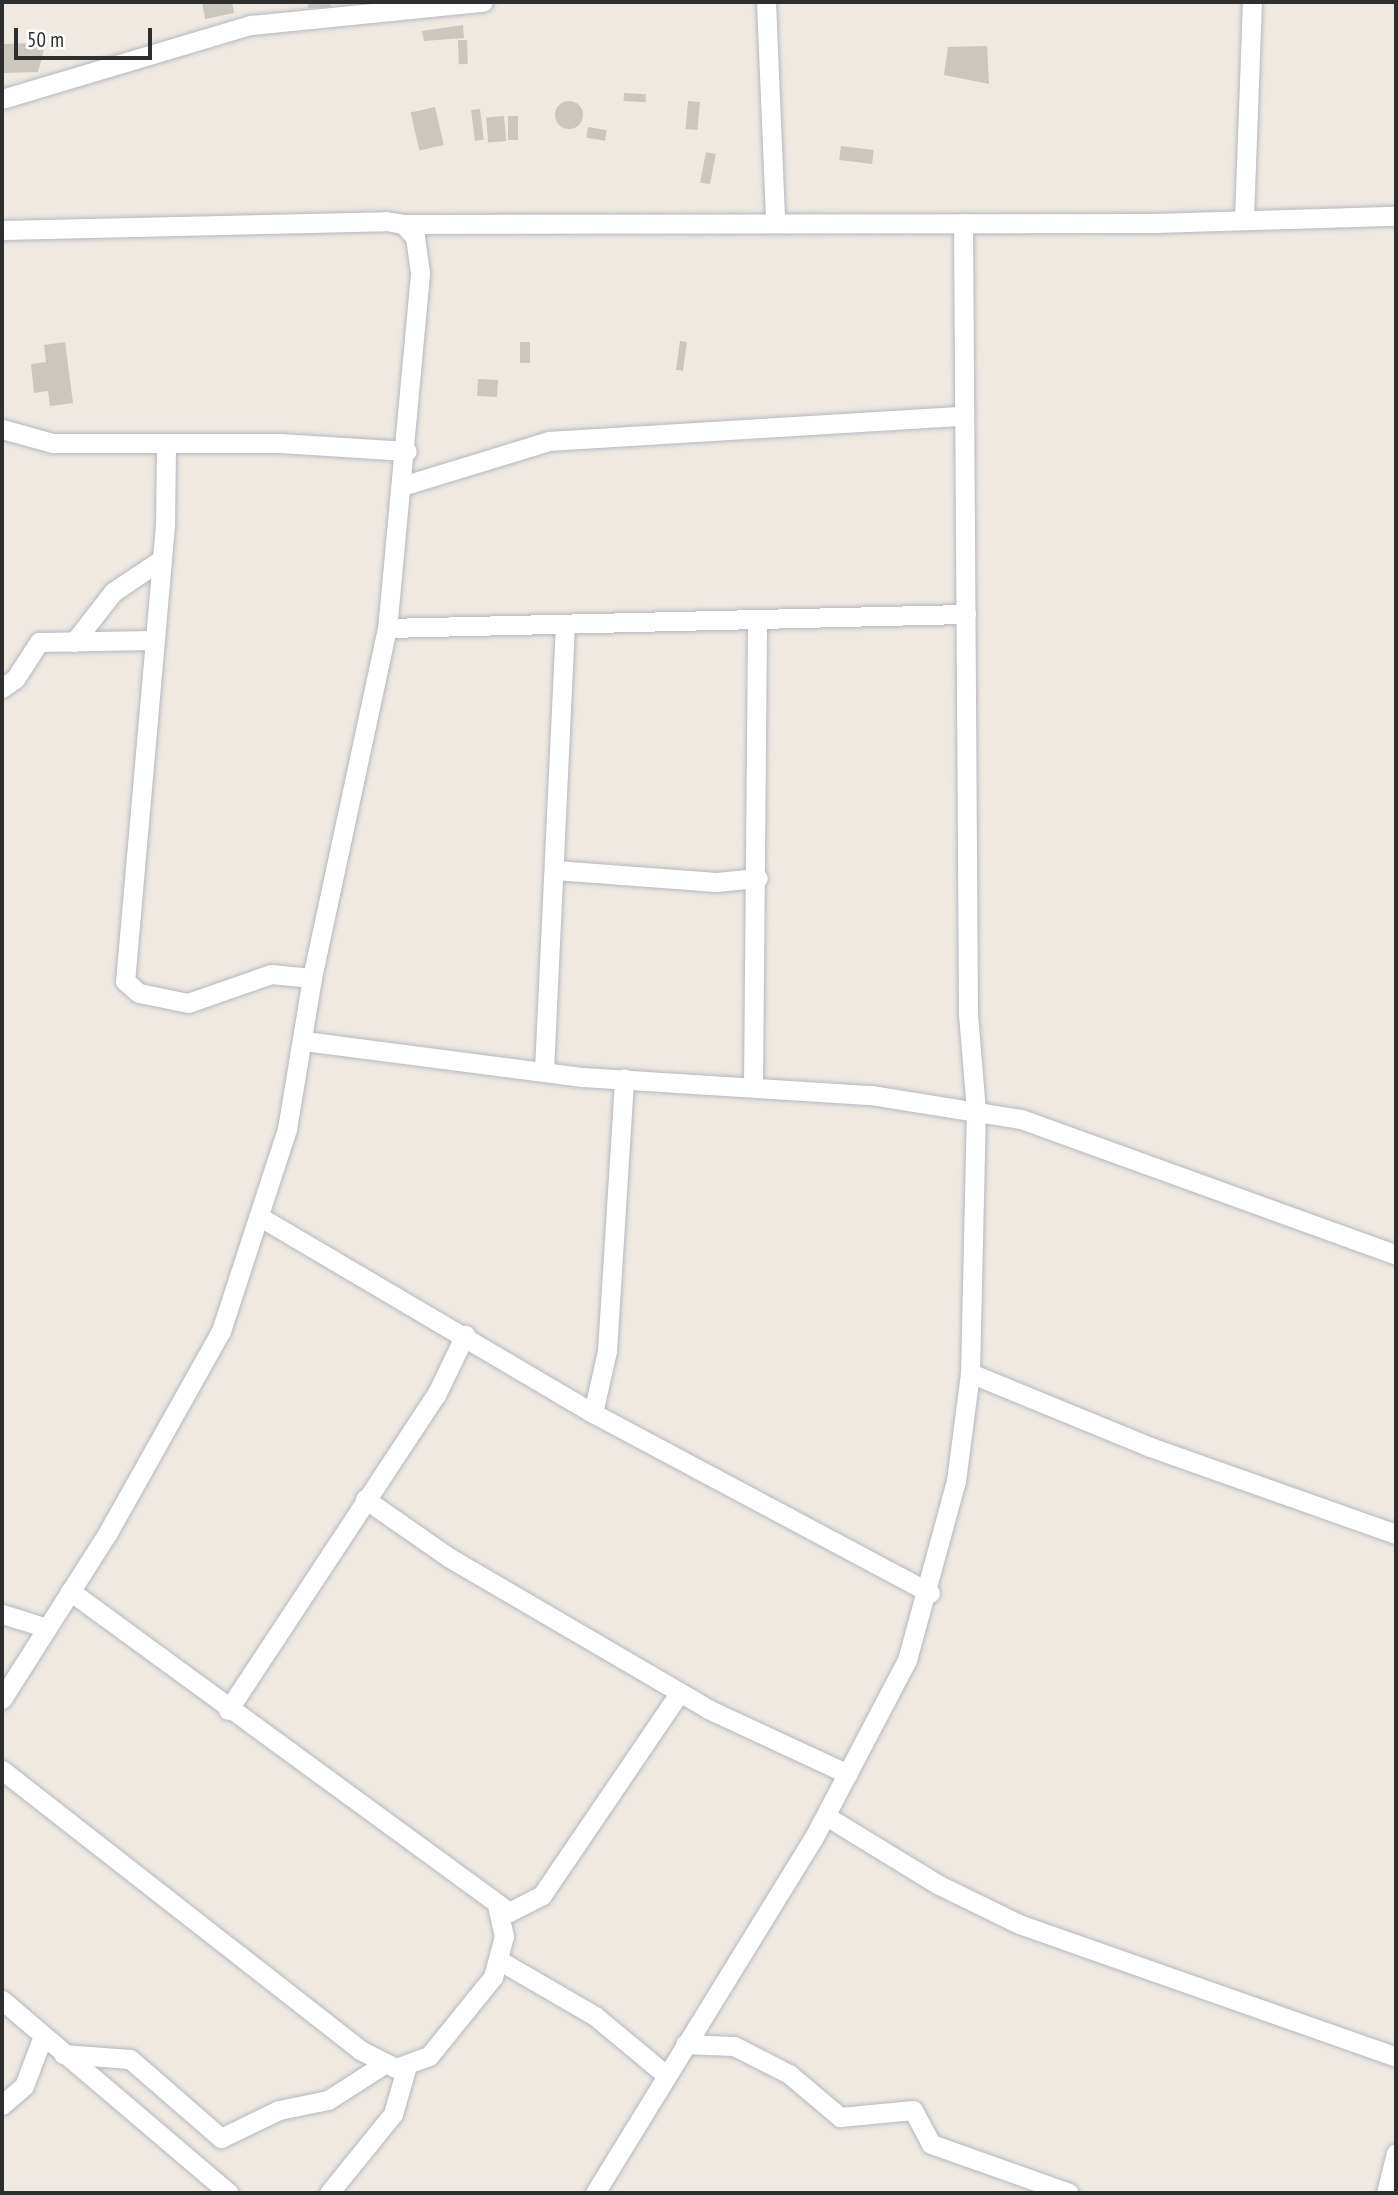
<!DOCTYPE html>
<html>
<head>
<meta charset="utf-8">
<style>
	body { margin:0 }
	#map { position:relative; width:1398px; height:2195px; overflow:hidden; background:#efe9e1; font-family:"PT Sans Narrow",sans-serif }
	div>[style] { position:absolute }
	.building>* { inset:0; background:#cbc7bf; transform-origin:0 0 }
	.round { border-radius:50% }
	.roads { filter:drop-shadow(0 0 2px #b4b7c1) drop-shadow(0 0 2px #b4b7c1) }
	.minor>* { height:19px; margin:-9.5px; padding:0 9.5px; transform-origin:9.5px; border-radius:9.5px; background:#fff }
	span { translate:-50% -50%; white-space:nowrap; text-align:center; line-height:1.15; -webkit-text-stroke:6px #fff; paint-order:stroke }
	.frame { position:absolute; inset:0; border:4px solid #2e2e2e; pointer-events:none }
	.scale { position:absolute; left:14px; top:28px; width:138px; height:32px; box-sizing:border-box; border:4px solid #2e2e2e; border-top:0; padding-left:9px; font-size:21px; line-height:24px; white-space:nowrap; color:#2e2e2e; -webkit-text-stroke:5px #fff; paint-order:stroke }
</style>
</head>
<body>
<div id="map">
	<div class="building">
		<div style="clip-path:polygon(202px 2px,232px 2px,234px 13px,205px 19px)"></div>
		<div style="clip-path:polygon(308px 2px,330px 2px,331px 7px,308px 8px)"></div>
		<div style="clip-path:polygon(463px 25px,464px 38px,424px 41px,422px 31px)"></div>
		<div style="left:467px;top:40px;width:24px;height:9px;rotate:88deg"></div>
		<div style="clip-path:polygon(38px 43px,37px 50px,44px 50px,38px 72px,2px 73px,2px 44px)"></div>
		<div style="clip-path:polygon(987px 46px,989px 84px,944px 75px,948px 47px)"></div>
		<div style="left:624px;top:93px;width:22px;height:8px;rotate:3deg"></div>
		<div class="round" style="left:555px;top:101px;width:28px;height:28px"></div>
		<div style="left:688px;top:101px;width:12px;height:28px;rotate:5deg"></div>
		<div style="left:435px;top:107px;width:39px;height:25px;rotate:77deg"></div>
		<div style="left:480px;top:109px;width:31px;height:9px;rotate:83deg"></div>
		<div style="left:504px;top:116px;width:25px;height:18px;rotate:85deg"></div>
		<div style="left:508px;top:116px;width:10px;height:24px"></div>
		<div style="left:588px;top:127px;width:19px;height:11px;rotate:9deg"></div>
		<div style="left:841px;top:146px;width:33px;height:14px;rotate:7deg"></div>
		<div style="left:706px;top:152px;width:10px;height:31px;rotate:11deg"></div>
		<div style="left:680px;top:341px;width:7px;height:29px;rotate:8deg"></div>
		<div style="clip-path:polygon(65px 342px,73px 403px,50px 406px,48px 391px,34px 393px,31px 364px,46px 362px,44px 345px)"></div>
		<div style="left:520px;top:342px;width:10px;height:21px"></div>
		<div style="left:478px;top:379px;width:20px;height:17px;rotate:3deg"></div>
	</div>
	<div class="roads">
		<div class="minor">
			<div style="left:766px;top:2px;width:219px;rotate:87.6deg"></div>
			<div style="left:2px;top:99px;width:260px;rotate:-16.6deg"></div>
			<div style="left:251px;top:25px;width:233px;rotate:-5.7deg"></div>
			<div style="left:1244px;top:219px;width:217px;rotate:-87.9deg"></div>
			<div style="left:403px;top:224px;width:751px;rotate:-0.08deg"></div>
			<div style="left:1154px;top:223px;width:242px;rotate:-1.7deg"></div>
			<div style="left:2px;top:230px;width:384px;rotate:-1.3deg"></div>
			<div style="left:386px;top:221px;width:17px;rotate:10deg"></div>
			<div style="left:403px;top:224px;width:18px;rotate:47deg"></div>
			<div style="left:415px;top:237px;width:37px;rotate:82deg"></div>
			<div style="left:420px;top:274px;width:356px;rotate:95.3deg"></div>
			<div style="left:387px;top:628px;width:358px;rotate:102.1deg"></div>
			<div style="left:312px;top:978px;width:153px;rotate:99.4deg"></div>
			<div style="left:287px;top:1129px;width:213px;rotate:108.1deg"></div>
			<div style="left:221px;top:1331px;width:233px;rotate:119.3deg"></div>
			<div style="left:107px;top:1534px;width:196px;rotate:122.5deg"></div>
			<div style="left:2px;top:429px;width:53px;rotate:15.4deg"></div>
			<div style="left:53px;top:443px;width:227px"></div>
			<div style="left:280px;top:443px;width:127px;rotate:3.6deg"></div>
			<div style="left:166px;top:446px;width:79px;rotate:90.7deg"></div>
			<div style="left:165px;top:525px;width:458px;rotate:95deg"></div>
			<div style="left:125px;top:981px;width:18px;rotate:41deg"></div>
			<div style="left:139px;top:993px;width:50px;rotate:11.5deg"></div>
			<div style="left:188px;top:1003px;width:88px;rotate:-19.3deg"></div>
			<div style="left:271px;top:974px;width:41px;rotate:5.6deg"></div>
			<div style="left:402px;top:486px;width:154px;rotate:-17deg"></div>
			<div style="left:549px;top:441px;width:413px;rotate:-3.5deg"></div>
			<div style="left:387px;top:628px;width:579px;rotate:-1.39deg"></div>
			<div style="left:74px;top:642px;width:63px;rotate:-52deg"></div>
			<div style="left:113px;top:592px;width:59px;rotate:-34deg"></div>
			<div style="left:2px;top:688px;width:16px;rotate:-35deg"></div>
			<div style="left:15px;top:679px;width:44px;rotate:-57deg"></div>
			<div style="left:39px;top:642px;width:114px;rotate:-1deg"></div>
			<div style="left:555px;top:870px;width:161px;rotate:4.3deg"></div>
			<div style="left:716px;top:882px;width:42px;rotate:-5.4deg"></div>
			<div style="left:304px;top:1041px;width:281px;rotate:7.4deg"></div>
			<div style="left:583px;top:1077px;width:289px;rotate:3.6deg"></div>
			<div style="left:871px;top:1095px;width:152px;rotate:9.1deg"></div>
			<div style="left:1021px;top:1119px;width:399px;rotate:19.9deg"></div>
			<div style="left:544px;top:1070px;width:445px;rotate:-87.3deg"></div>
			<div style="left:753px;top:1087px;width:466px;rotate:-89.5deg"></div>
			<div style="left:260px;top:1217px;width:386px;rotate:30.5deg"></div>
			<div style="left:593px;top:1413px;width:382px;rotate:28.1deg"></div>
			<div style="left:970px;top:1373px;width:195px;rotate:22.3deg"></div>
			<div style="left:1150px;top:1447px;width:261px;rotate:19.5deg"></div>
			<div style="left:593px;top:1413px;width:64px;rotate:-77.3deg"></div>
			<div style="left:607px;top:1351px;width:273px;rotate:-86.4deg"></div>
			<div style="left:365px;top:1499px;width:103px;rotate:34.8deg"></div>
			<div style="left:450px;top:1558px;width:299px;rotate:30.3deg"></div>
			<div style="left:708px;top:1709px;width:154px;rotate:24.9deg"></div>
			<div style="left:70px;top:1591px;width:544px;rotate:36.17deg"></div>
			<div style="left:509px;top:1912px;width:37px;rotate:-27deg"></div>
			<div style="left:542px;top:1895px;width:245px;rotate:-55.8deg"></div>
			<div style="left:2px;top:1614px;width:47px;rotate:17.3deg"></div>
			<div style="left:228px;top:1710px;width:377px;rotate:-56.6deg"></div>
			<div style="left:436px;top:1395px;width:67px;rotate:-64.2deg"></div>
			<div style="left:2px;top:1770px;width:454px;rotate:38deg"></div>
			<div style="left:360px;top:2050px;width:40px;rotate:26.6deg"></div>
			<div style="left:396px;top:2068px;width:35px;rotate:-20deg"></div>
			<div style="left:429px;top:2056px;width:102px;rotate:-51deg"></div>
			<div style="left:493px;top:1977px;width:42px;rotate:-75deg"></div>
			<div style="left:504px;top:1936px;width:28px;rotate:-103deg"></div>
			<div style="left:826px;top:1816px;width:132px;rotate:31.4deg"></div>
			<div style="left:939px;top:1885px;width:89px;rotate:26deg"></div>
			<div style="left:1019px;top:1924px;width:400px;rotate:19.4deg"></div>
			<div style="left:502px;top:1962px;width:108px;rotate:30.1deg"></div>
			<div style="left:595px;top:2016px;width:92px;rotate:39.7deg"></div>
			<div style="left:2px;top:2000px;width:298px;rotate:40.4deg"></div>
			<div style="left:685px;top:2044px;width:49px;rotate:2.3deg"></div>
			<div style="left:734px;top:2046px;width:62px;rotate:27deg"></div>
			<div style="left:789px;top:2074px;width:67px;rotate:40.1deg"></div>
			<div style="left:840px;top:2117px;width:73px;rotate:-5.5deg"></div>
			<div style="left:913px;top:2110px;width:38px;rotate:62deg"></div>
			<div style="left:931px;top:2144px;width:146px;rotate:19.5deg"></div>
			<div style="left:63px;top:2054px;width:67px;rotate:4.3deg"></div>
			<div style="left:130px;top:2059px;width:121px;rotate:41deg"></div>
			<div style="left:221px;top:2138px;width:64px;rotate:-25.8deg"></div>
			<div style="left:279px;top:2110px;width:50px;rotate:-11.5deg"></div>
			<div style="left:328px;top:2100px;width:67px;rotate:-32.7deg"></div>
			<div style="left:2px;top:2105px;width:29px;rotate:-41deg"></div>
			<div style="left:24px;top:2086px;width:53px;rotate:-69.2deg"></div>
			<div style="left:329px;top:2193px;width:102px;rotate:-51deg"></div>
			<div style="left:393px;top:2114px;width:47px;rotate:-73.9deg"></div>
			<div style="left:595px;top:2193px;width:416px;rotate:-58.4deg"></div>
			<div style="left:813px;top:1839px;width:202px;rotate:-62.3deg"></div>
			<div style="left:907px;top:1660px;width:186px;rotate:-74.7deg"></div>
			<div style="left:956px;top:1481px;width:109px;rotate:-82.6deg"></div>
			<div style="left:970px;top:1373px;width:262px;rotate:-88.7deg"></div>
			<div style="left:976px;top:1111px;width:98px;rotate:-94.7deg"></div>
			<div style="left:968px;top:1013px;width:790px;rotate:-90.36deg"></div>
			<div style="left:1386px;top:2193px;width:41px;rotate:-76deg"></div>
		</div>
	</div>
	<div class="frame"></div>
	<div class="scale">50 m</div>
</div>
</body>
</html>
